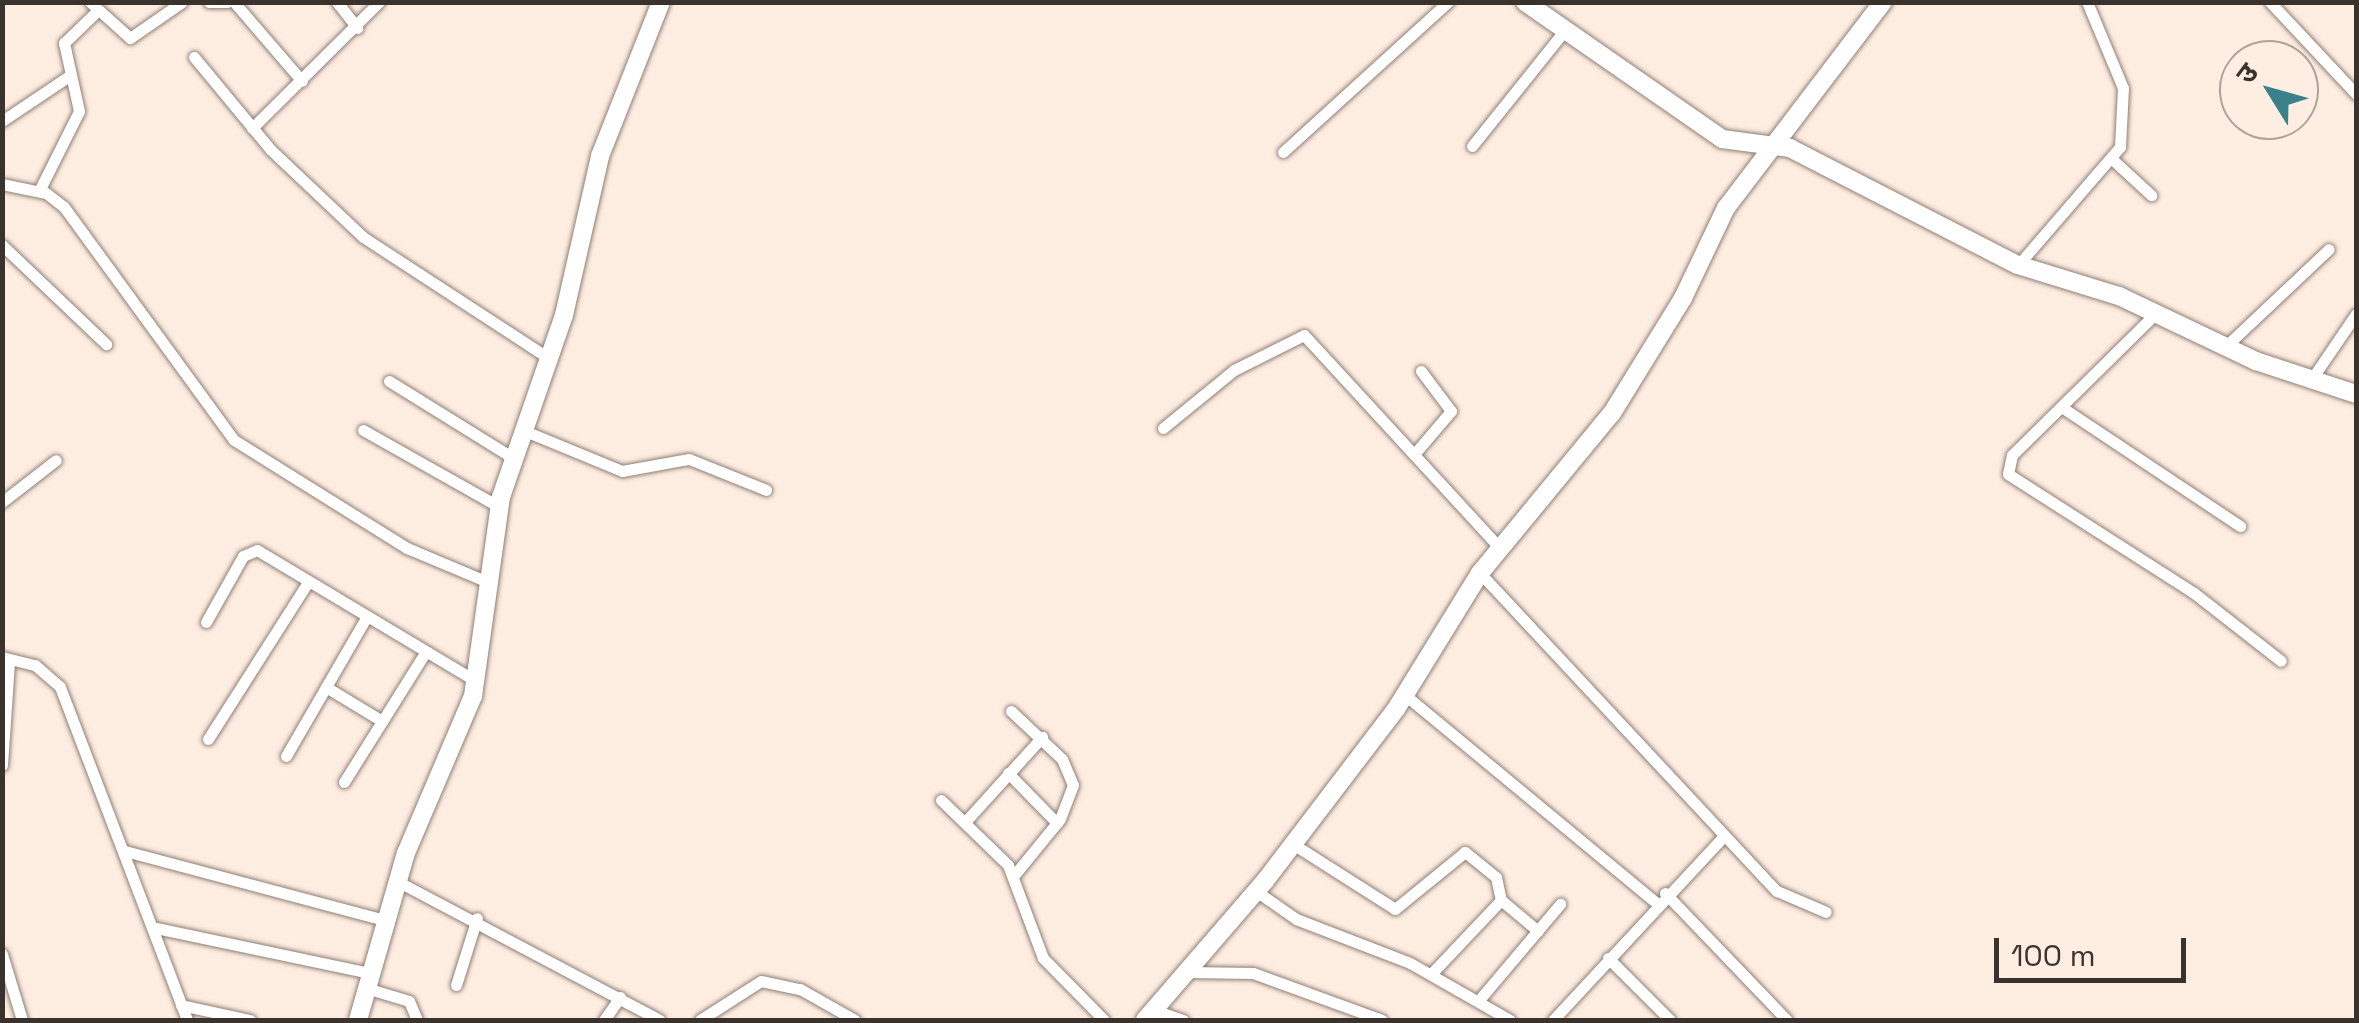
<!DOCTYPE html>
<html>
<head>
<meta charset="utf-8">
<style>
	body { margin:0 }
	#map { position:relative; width:2359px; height:1023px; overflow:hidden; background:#feede1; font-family:"Space Grotesk","Noto Sans Devanagari",sans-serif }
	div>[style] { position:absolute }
	.roads { filter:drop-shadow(0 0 2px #8e7f74) drop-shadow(0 0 2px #8e7f74) }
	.street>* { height:11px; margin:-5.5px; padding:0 5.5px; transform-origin:5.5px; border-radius:5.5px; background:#fff }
	.secondary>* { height:18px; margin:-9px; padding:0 9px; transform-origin:9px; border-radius:9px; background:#fff }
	span { translate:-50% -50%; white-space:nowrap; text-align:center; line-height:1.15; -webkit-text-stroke:9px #feede1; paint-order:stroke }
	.frame { position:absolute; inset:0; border:5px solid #39322d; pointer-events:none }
	.north { position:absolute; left:2219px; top:40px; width:100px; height:100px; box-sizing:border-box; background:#feede1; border:2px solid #afa299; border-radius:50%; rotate:307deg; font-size:28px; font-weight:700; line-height:40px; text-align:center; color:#39322d }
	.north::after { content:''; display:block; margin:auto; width:35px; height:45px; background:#3a818b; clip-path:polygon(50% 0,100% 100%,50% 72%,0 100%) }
	.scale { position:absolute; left:1994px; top:938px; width:192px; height:45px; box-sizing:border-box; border:5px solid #39322d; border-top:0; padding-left:12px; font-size:30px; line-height:35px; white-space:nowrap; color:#39322d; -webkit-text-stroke:8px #feede1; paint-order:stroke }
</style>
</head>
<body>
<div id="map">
	<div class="roads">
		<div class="street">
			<div style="left:90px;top:2px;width:54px;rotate:42deg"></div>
			<div style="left:130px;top:38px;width:63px;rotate:-34.7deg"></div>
			<div style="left:209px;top:2px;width:18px"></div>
			<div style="left:234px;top:2px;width:104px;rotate:49.3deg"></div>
			<div style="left:337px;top:2px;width:33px;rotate:52deg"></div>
			<div style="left:2270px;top:2px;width:126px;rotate:46.9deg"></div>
			<div style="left:194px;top:57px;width:121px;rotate:50.4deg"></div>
			<div style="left:271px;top:150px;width:127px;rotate:43.4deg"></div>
			<div style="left:363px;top:237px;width:223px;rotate:33.1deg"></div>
			<div style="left:2px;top:121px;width:81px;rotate:-33.9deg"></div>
			<div style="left:252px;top:128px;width:179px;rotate:-44.8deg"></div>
			<div style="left:1472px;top:146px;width:147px;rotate:-51.3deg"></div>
			<div style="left:1283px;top:152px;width:223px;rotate:-42.3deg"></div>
			<div style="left:2113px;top:160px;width:52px;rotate:42.6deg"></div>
			<div style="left:2px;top:184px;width:45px;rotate:11.6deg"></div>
			<div style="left:46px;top:193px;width:23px;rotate:38deg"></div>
			<div style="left:64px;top:207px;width:288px;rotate:53.9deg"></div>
			<div style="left:234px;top:440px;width:204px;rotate:32deg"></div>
			<div style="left:407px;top:548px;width:88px;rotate:22.8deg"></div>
			<div style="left:39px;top:191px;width:89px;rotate:-63.4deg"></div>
			<div style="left:79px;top:111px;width:70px;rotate:-102.4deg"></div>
			<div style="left:64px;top:43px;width:45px;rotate:-44.1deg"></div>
			<div style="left:2px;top:245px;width:144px;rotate:43.6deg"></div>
			<div style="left:2018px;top:265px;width:156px;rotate:-49.2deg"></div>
			<div style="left:2120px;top:147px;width:59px;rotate:-87.1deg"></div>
			<div style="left:2123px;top:88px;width:93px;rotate:-112.7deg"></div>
			<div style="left:2157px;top:312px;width:204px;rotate:135.4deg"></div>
			<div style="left:2012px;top:455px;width:19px;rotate:102deg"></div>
			<div style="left:2008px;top:474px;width:221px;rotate:32.6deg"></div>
			<div style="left:2194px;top:593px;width:110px;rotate:38deg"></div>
			<div style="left:2226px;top:346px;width:141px;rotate:-43.3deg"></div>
			<div style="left:2311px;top:380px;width:80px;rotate:-55.7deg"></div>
			<div style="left:389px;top:381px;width:148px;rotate:31.8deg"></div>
			<div style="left:2063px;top:408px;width:213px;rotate:33.7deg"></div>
			<div style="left:1163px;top:428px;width:92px;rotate:-39.2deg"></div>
			<div style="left:1234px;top:370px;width:78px;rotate:-26.6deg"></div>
			<div style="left:1304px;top:335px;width:289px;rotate:47.4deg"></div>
			<div style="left:363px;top:430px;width:155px;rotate:29.4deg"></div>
			<div style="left:525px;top:431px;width:105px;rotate:22.4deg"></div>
			<div style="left:622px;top:471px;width:68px;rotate:-10.2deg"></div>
			<div style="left:689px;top:459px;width:83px;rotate:21.9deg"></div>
			<div style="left:1416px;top:452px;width:54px;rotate:-49.5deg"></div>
			<div style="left:1451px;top:411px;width:50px;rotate:-126.9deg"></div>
			<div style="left:2px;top:502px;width:68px;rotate:-37.9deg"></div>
			<div style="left:1480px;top:573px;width:435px;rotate:47deg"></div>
			<div style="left:1777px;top:891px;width:53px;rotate:23.2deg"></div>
			<div style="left:206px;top:622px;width:76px;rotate:-60.7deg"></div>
			<div style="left:243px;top:556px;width:15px;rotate:-23deg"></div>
			<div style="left:257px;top:550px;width:255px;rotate:30.9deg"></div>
			<div style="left:2px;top:657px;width:34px;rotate:14deg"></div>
			<div style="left:35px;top:665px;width:33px;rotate:41deg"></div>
			<div style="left:60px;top:687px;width:356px;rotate:69.1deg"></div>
			<div style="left:326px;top:687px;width:66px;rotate:31.3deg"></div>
			<div style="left:1405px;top:695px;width:326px;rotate:39.6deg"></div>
			<div style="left:1011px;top:711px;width:70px;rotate:43.3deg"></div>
			<div style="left:1062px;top:759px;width:28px;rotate:67deg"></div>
			<div style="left:1073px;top:785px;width:36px;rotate:111deg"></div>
			<div style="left:1060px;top:819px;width:71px;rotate:129.3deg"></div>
			<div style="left:208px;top:739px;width:186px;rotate:-57.5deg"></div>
			<div style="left:286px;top:756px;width:160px;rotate:-59.9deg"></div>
			<div style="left:2px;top:765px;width:103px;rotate:-86.1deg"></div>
			<div style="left:1008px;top:773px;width:70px;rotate:45.6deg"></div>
			<div style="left:344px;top:782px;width:152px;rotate:-57.9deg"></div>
			<div style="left:941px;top:800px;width:93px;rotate:44.1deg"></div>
			<div style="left:1008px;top:865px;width:99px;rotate:69.4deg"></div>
			<div style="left:1043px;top:958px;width:87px;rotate:45.5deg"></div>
			<div style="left:965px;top:822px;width:115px;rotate:-47.8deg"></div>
			<div style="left:1293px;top:844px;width:121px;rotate:32.5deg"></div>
			<div style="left:1395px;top:909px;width:90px;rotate:-39.2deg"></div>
			<div style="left:1465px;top:852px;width:40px;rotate:39deg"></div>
			<div style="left:1496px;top:877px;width:24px;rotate:78deg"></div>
			<div style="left:1501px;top:900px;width:102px;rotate:133.4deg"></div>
			<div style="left:125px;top:851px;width:269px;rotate:14.9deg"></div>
			<div style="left:397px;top:881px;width:297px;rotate:27.9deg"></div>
			<div style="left:1256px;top:891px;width:49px;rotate:35deg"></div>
			<div style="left:1296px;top:919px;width:122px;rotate:21.1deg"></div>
			<div style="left:1410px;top:963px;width:115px;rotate:29.7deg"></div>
			<div style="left:1665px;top:893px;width:176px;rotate:46.2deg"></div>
			<div style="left:1501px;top:900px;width:48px;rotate:40deg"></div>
			<div style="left:156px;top:928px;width:219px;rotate:11.9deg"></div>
			<div style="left:2px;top:954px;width:69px;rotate:73.1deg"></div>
			<div style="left:1608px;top:958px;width:88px;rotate:45deg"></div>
			<div style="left:1187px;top:972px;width:66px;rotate:0.9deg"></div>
			<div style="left:1253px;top:973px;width:137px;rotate:20deg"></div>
			<div style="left:456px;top:985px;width:70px;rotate:-72.6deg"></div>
			<div style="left:366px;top:988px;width:45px;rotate:16.8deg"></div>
			<div style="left:409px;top:1001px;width:21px;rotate:67deg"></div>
			<div style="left:1479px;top:1000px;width:126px;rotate:-49.8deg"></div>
			<div style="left:181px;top:1005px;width:71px;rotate:12.3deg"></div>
			<div style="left:1154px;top:1010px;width:31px;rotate:19deg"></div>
			<div style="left:604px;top:1020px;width:28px;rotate:-55deg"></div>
			<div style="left:700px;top:1020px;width:72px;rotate:-32.6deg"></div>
			<div style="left:761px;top:981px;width:40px;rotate:12deg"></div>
			<div style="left:800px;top:989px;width:63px;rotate:29.4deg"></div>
			<div style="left:1553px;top:1020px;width:250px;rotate:-47.1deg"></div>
		</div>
		<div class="secondary">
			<div style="left:1525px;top:2px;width:240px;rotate:34.8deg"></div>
			<div style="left:1722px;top:139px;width:69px;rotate:7.5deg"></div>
			<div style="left:1790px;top:148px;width:256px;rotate:27.2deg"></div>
			<div style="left:2018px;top:265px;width:106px;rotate:17.1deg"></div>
			<div style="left:2119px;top:296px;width:152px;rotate:25.4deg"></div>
			<div style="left:2256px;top:361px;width:105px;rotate:18.3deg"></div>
			<div style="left:358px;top:1020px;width:174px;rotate:-74deg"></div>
			<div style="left:406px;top:853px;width:171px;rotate:-66.9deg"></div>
			<div style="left:473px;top:696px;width:201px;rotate:-82deg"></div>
			<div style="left:501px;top:497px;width:193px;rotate:-70.9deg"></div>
			<div style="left:564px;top:315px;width:163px;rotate:-77.2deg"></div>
			<div style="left:600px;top:156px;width:166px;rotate:-68.4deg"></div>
			<div style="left:1145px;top:1020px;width:184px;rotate:-49.2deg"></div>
			<div style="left:1265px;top:881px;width:216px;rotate:-52.7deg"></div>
			<div style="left:1396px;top:709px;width:160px;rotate:-58.3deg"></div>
			<div style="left:1480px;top:573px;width:207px;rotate:-50.5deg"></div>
			<div style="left:1612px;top:413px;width:135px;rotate:-58.3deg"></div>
			<div style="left:1683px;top:298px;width:100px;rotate:-64.5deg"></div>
			<div style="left:1726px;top:208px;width:259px;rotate:-52.7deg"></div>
		</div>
	</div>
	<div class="frame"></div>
	<div class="north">उ</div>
	<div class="scale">100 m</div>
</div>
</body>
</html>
